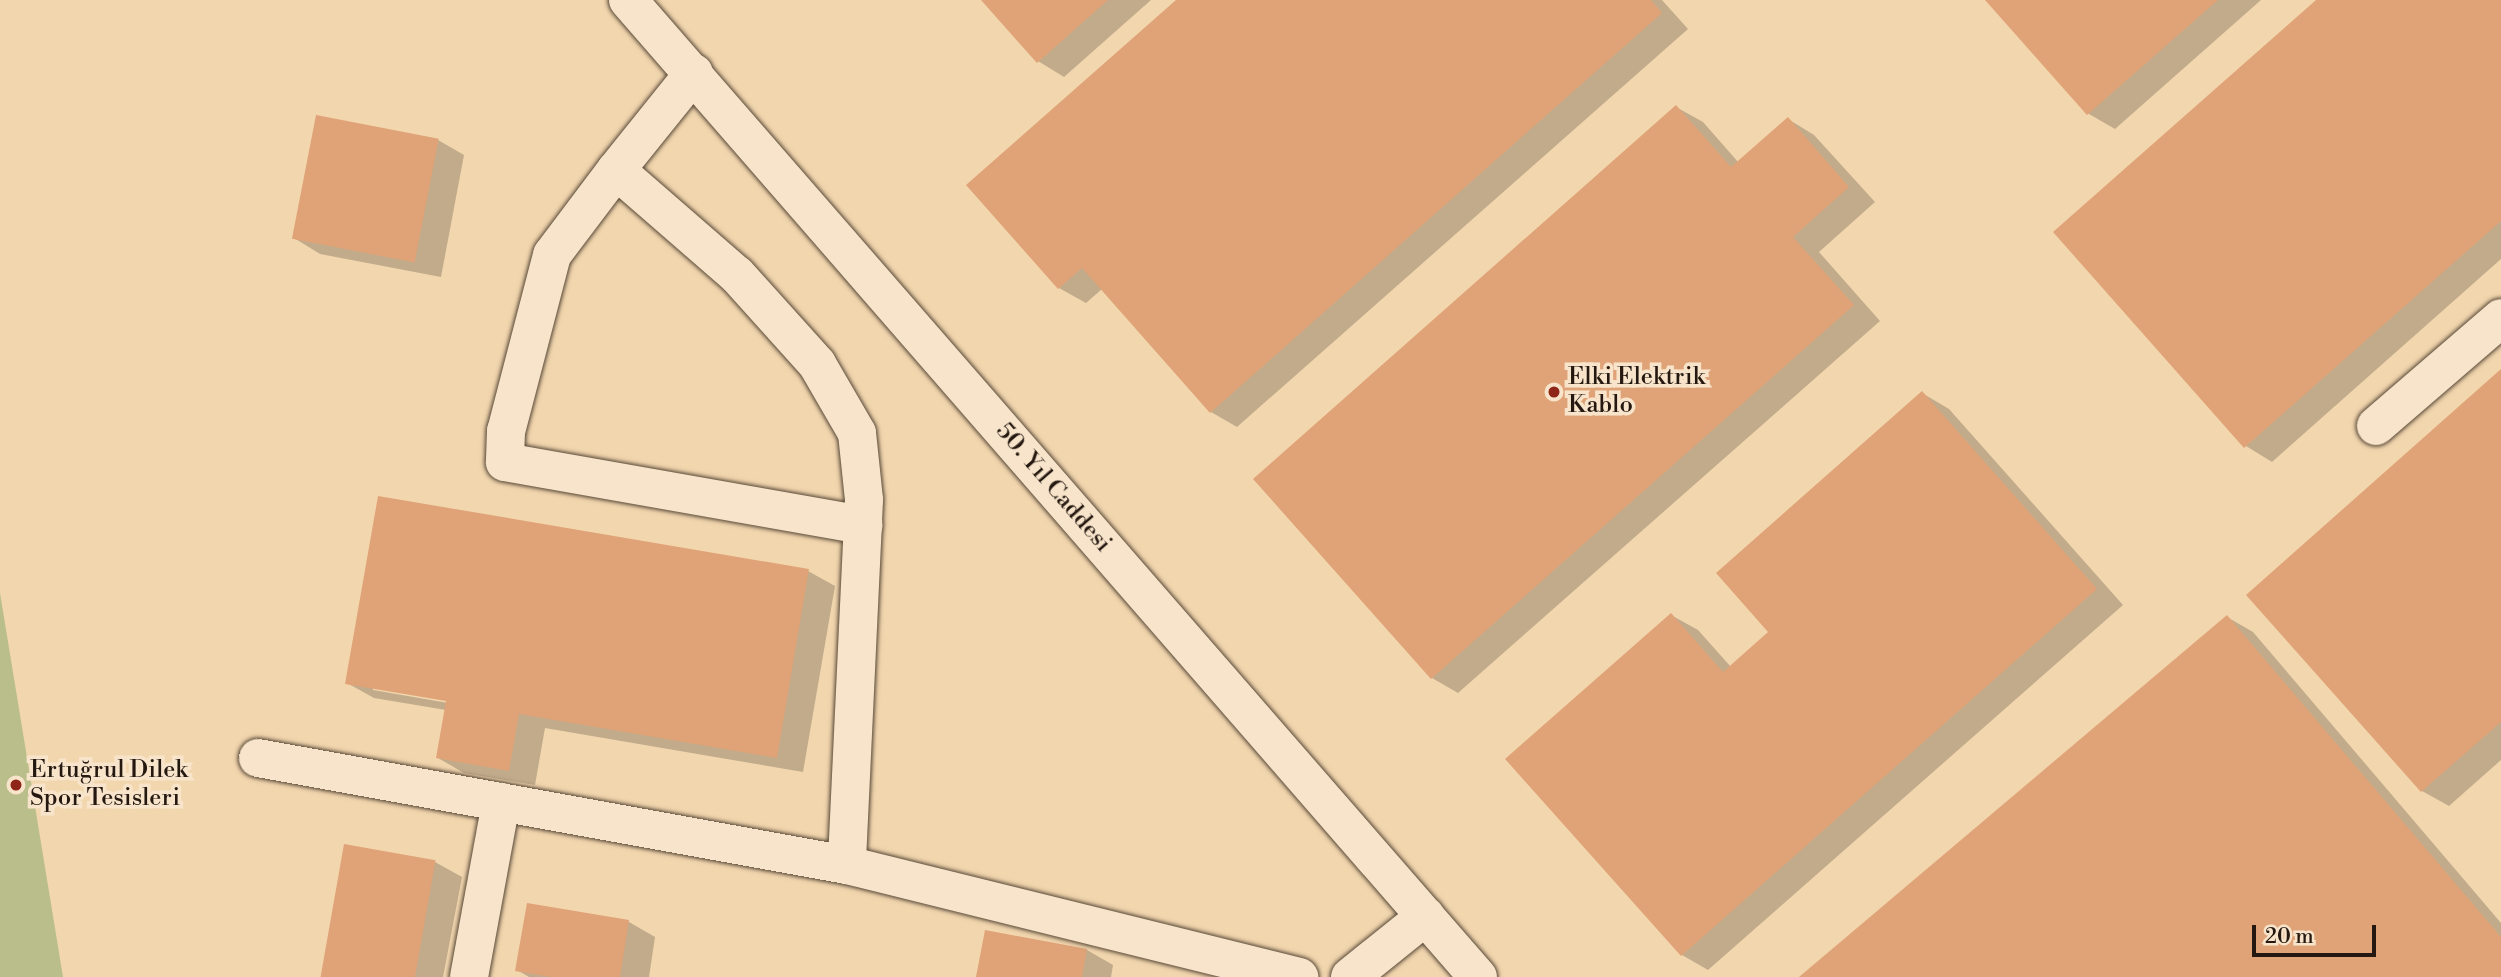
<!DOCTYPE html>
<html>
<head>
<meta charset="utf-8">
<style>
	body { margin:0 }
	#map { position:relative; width:2501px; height:977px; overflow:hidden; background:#f2d6ae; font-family:"Libre Bodoni",serif }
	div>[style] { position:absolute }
	.green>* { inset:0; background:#babe8a }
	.shadow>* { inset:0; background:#0003 }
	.building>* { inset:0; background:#e0a377; transform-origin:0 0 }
	.roads { filter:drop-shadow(0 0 2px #584838) drop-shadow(0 0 2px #584838) }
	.minor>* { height:38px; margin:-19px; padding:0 19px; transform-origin:19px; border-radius:19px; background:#f7e4ca }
	.tertiary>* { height:38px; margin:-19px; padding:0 19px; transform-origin:19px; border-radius:19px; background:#f7e4ca }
	.dots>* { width:19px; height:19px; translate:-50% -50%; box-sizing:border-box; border:4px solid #f7e4ca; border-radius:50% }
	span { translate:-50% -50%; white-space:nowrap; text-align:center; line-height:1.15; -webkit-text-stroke:7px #f7e4ca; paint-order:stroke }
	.poi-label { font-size:24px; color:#241810 }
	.left { translate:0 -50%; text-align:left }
	.street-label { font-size:24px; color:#241810 }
	.scale { position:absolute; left:2252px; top:925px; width:124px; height:32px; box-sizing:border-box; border:4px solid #241810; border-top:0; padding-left:9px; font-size:21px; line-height:24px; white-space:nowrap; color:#241810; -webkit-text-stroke:5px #f7e4ca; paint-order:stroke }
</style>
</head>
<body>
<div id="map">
	<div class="green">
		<div style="clip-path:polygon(0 593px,63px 977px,0 977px)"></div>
	</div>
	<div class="shadow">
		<div style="clip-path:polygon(983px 0,1151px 0,1064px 77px,1038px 61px)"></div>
		<div style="clip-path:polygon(1179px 0,1662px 0,1688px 29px,1237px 427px,1211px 412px,1102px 289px,1086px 303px,1059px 288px)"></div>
		<div style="clip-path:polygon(1987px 0,2261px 0,2115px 129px,2089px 114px)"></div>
		<div style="clip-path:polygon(2319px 0,2501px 0,2501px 259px,2272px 462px,2246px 446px)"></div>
		<div style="clip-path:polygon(1676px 107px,1703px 122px,1739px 163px,1788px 119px,1814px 135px,1875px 202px,1819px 252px,1880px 321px,1458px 693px,1432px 678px)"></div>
		<div style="clip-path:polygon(438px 140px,464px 155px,441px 277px,320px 254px,294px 238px)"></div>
		<div style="clip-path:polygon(2501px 371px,2501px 760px,2449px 806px,2422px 791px)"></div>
		<div style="clip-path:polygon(1922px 393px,1949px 409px,2123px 605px,1708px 970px,1682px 955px,1671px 615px,1698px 630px,1731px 667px,1771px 632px)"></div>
		<div style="clip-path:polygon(evenodd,808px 571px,835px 586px,803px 772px,545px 728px,535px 785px,464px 773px,438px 758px,446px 710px,374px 698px,347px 683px,808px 571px,373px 687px,454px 701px,454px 704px,373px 690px,373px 687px)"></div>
		<div style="clip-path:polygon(2227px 617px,2253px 632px,2501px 923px,2501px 977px,1802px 977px)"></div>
		<div style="clip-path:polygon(435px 862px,462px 877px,443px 977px,321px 977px)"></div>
		<div style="clip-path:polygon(528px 905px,629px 922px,655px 937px,649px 977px,529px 977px,517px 970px)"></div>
		<div style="clip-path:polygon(987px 932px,1087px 950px,1113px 965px,1111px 977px,978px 977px)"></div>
	</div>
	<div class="building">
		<div style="clip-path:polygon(981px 0,1108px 0,1037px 63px)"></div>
		<div style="clip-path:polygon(1176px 0,1651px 0,1662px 13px,1210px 413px,1082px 268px,1058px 289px,966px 185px)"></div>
		<div style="clip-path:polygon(1985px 0,2218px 0,2087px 115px)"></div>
		<div style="clip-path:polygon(2316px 0,2501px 0,2501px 221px,2244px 448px,2053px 232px)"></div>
		<div style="clip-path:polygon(1676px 105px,1731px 167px,1788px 117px,1849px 187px,1793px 237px,1854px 305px,1431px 679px,1253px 479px)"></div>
		<div style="left:316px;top:115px;width:125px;height:126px;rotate:11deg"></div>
		<div style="clip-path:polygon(2501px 369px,2501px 722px,2421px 792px,2246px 595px)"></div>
		<div style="clip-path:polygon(1922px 391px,2097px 589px,1681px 956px,1505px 759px,1671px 613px,1723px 672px,1768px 632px,1716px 573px)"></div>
		<div style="clip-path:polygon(378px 496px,809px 569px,777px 758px,519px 714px,509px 771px,436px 758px,446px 701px,345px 684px)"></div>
		<div style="clip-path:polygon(2227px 615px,2501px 937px,2501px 977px,1799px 977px)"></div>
		<div style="left:344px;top:844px;width:93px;height:135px;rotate:10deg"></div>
		<div style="clip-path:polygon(527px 903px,629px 920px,620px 977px,551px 977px,515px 971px)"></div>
		<div style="clip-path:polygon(985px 930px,1087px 949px,1082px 977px,976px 977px)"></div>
	</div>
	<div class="roads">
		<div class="minor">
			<div style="left:694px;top:73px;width:124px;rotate:128.8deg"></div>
			<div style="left:616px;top:170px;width:160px;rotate:41deg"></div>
			<div style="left:737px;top:275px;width:120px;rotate:48deg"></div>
			<div style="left:817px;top:364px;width:80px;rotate:59.9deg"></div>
			<div style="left:857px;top:433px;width:67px;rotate:84deg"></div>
			<div style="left:864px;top:500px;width:365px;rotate:92.7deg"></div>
			<div style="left:616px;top:170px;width:106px;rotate:127deg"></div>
			<div style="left:552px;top:255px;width:182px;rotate:104.6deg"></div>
			<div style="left:506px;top:431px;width:31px;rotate:92deg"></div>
			<div style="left:505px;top:462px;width:364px;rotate:10deg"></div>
			<div style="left:2376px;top:426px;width:165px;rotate:-40.8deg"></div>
			<div style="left:258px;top:758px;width:599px;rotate:10.3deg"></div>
			<div style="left:847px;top:865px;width:466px;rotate:13.9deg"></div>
			<div style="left:469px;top:977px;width:178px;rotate:-79.6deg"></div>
			<div style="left:1350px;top:977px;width:97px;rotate:-38.8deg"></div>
		</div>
		<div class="tertiary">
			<div style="left:628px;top:0;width:1295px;rotate:48.98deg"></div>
		</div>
	</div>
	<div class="dots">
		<div style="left:1554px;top:392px;background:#8f2418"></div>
		<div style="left:16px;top:785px;background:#8f2418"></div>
	</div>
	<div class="poi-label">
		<span class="left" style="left:1568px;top:392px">Elki Elektrik<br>Kablo</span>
		<span class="left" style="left:30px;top:785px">Ertuğrul Dilek<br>Spor Tesisleri</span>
	</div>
	<div class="street-label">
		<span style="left:1053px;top:488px;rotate:49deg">50. Yıl Caddesi</span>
	</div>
	<div class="scale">20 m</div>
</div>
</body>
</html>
